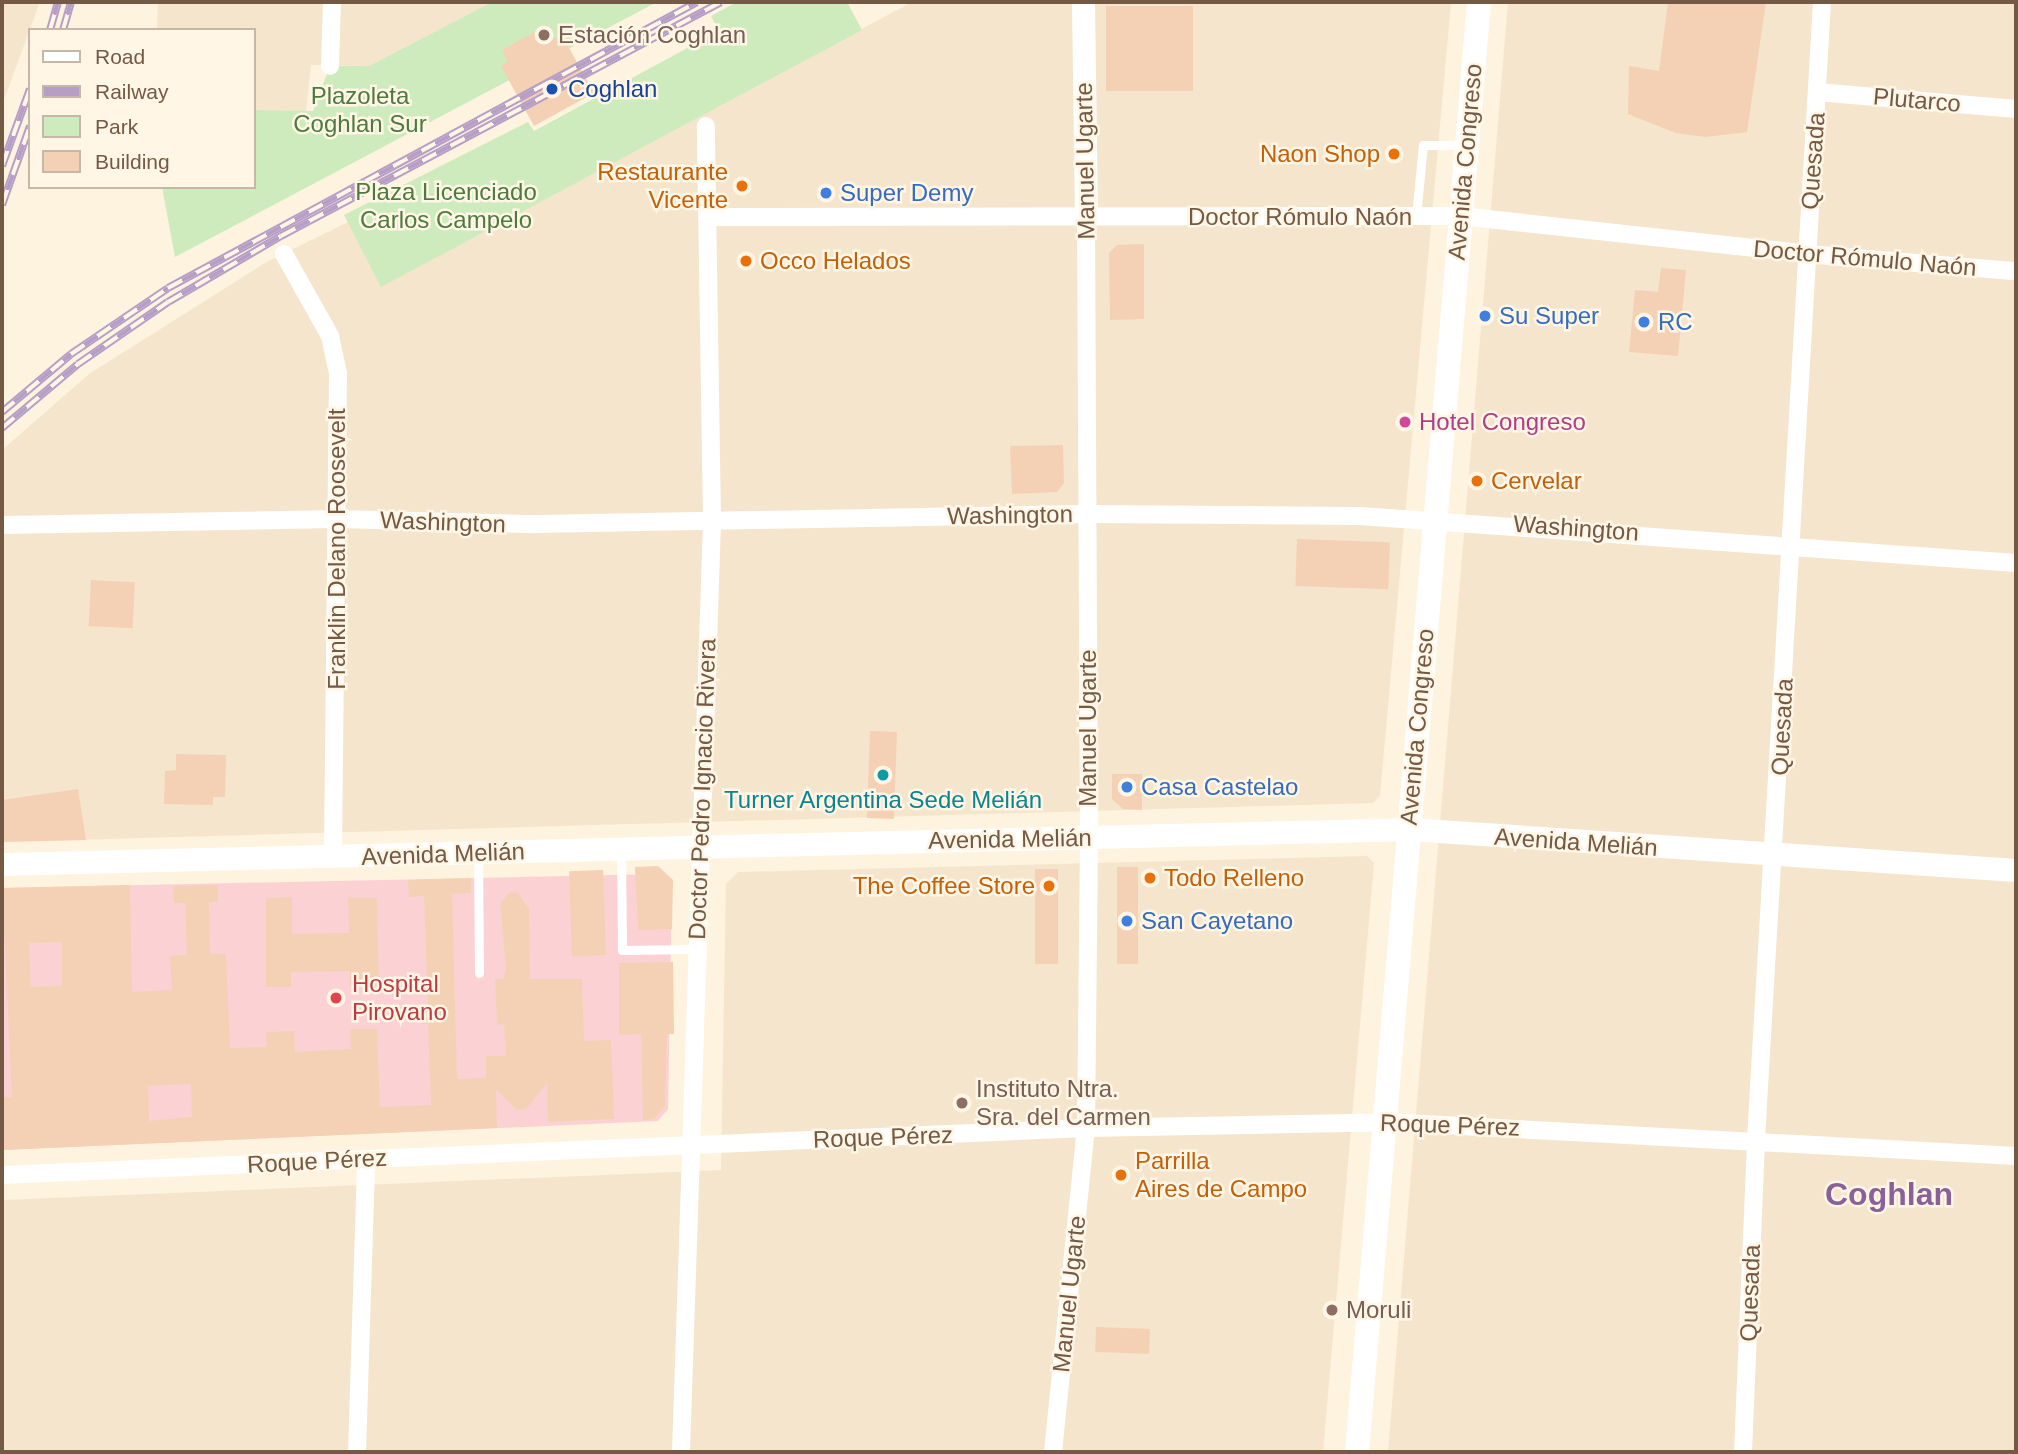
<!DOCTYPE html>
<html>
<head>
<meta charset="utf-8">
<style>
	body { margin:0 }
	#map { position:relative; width:2018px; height:1454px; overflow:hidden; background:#fdf3de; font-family:Arial,sans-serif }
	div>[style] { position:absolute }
	.residential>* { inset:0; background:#f5e5cc }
	.medical>* { inset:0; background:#fcd1d4 }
	.green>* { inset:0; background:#cdebbd }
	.building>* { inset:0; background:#f4d1b4; transform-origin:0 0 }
	.service>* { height:9px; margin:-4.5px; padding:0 4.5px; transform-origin:4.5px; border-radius:4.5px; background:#fff }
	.minor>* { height:18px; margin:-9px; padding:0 9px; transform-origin:9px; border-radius:9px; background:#fff }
	.tertiary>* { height:23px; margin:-11.5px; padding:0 11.5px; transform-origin:11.5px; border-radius:11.5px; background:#fff }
	.secondary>* { height:24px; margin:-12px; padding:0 12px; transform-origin:12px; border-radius:12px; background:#fff }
	.rail>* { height:8px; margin-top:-4px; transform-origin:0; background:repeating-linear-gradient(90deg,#fff6e6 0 16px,#b69ec6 0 32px); box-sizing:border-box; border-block:2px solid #b69ec6 }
	.dots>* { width:19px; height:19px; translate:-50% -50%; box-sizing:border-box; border:4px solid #fff6e6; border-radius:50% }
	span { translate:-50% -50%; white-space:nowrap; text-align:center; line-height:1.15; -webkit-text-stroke:5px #fff6e6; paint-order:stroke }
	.education-label { font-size:24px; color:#785e54 }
	.left { translate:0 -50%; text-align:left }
	.transit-label { font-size:24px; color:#164399 }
	.park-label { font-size:24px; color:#4c7b3d }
	.street-label { font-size:24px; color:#745945 }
	.food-label { font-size:24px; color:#c56008 }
	.right { translate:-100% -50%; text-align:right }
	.shop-label { font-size:24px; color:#366cbe }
	.hotel-label { font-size:24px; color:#b23c85 }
	.culture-label { font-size:24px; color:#0d838f }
	.health-label { font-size:24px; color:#be3a42 }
	.district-label { font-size:32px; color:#896098; font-weight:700 }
	.frame { position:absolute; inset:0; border:4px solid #745945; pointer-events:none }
	.legend { position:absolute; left:28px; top:28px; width:228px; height:161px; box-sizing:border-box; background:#fff6e6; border:2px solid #c7b7a6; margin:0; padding:9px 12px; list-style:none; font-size:21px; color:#745945 }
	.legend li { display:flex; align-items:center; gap:14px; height:35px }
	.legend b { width:35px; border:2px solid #c7b7a6 }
</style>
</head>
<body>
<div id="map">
	<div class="residential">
		<div style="clip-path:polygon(2px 2px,40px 2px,2px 105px)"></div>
		<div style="clip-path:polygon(158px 2px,492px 2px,369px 66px,311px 65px,306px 111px,254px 110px,254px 30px,157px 30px)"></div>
		<div style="clip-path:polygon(912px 2px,1451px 2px,1380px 796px,1373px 803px,2px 842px,2px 450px,89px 374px,265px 263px,348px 222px,381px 286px)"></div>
		<div style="clip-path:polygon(1508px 2px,2016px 2px,2016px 1452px,1388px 1452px)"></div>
		<div style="clip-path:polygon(1367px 856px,1374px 863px,1323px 1452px,2px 1452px,2px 1200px,721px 1170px,726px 884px,738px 872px)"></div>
	</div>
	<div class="medical">
		<div style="clip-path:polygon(663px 874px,672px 882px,668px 1109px,658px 1121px,2px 1150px,2px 888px)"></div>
	</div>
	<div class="green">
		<div style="clip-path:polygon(492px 2px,657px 2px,175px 257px,162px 187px,254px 187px,254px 110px,313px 111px,330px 66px,369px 66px)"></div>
		<div style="clip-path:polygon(737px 2px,847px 2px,862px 30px,381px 287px,344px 215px,528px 122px,534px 131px,704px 39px,719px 31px,711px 16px)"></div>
	</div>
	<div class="building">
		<div style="clip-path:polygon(1668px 2px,1766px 2px,1747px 132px,1705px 137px,1676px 133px,1628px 114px,1629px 66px,1659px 71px)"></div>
		<div style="left:1106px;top:6px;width:87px;height:85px"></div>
		<div style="clip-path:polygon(547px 25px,554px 39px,562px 35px,594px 93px,534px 126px,501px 66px,508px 62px,502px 50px)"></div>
		<div style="clip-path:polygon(1144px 244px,1144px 319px,1110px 320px,1109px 253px,1117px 245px)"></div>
		<div style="clip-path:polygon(1661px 268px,1686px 270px,1678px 356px,1629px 352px,1635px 290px,1658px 292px)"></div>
		<div style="clip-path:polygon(1063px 445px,1064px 483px,1057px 492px,1012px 494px,1010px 446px)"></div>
		<div style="left:1297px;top:539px;width:93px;height:47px;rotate:2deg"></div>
		<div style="left:91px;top:580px;width:44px;height:46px;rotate:3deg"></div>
		<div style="left:870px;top:731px;width:27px;height:87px;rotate:2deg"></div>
		<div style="clip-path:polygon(176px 754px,226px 755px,225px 797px,213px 797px,213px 805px,164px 804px,165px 771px,176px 770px)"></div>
		<div style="clip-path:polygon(1112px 774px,1142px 774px,1142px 810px,1123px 809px,1112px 799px)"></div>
		<div style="clip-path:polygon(78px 789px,86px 840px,2px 842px,2px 800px)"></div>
		<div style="clip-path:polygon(658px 866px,673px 880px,672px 929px,638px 930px,635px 867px)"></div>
		<div style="left:1117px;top:867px;width:21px;height:97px"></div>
		<div style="left:1035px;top:869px;width:23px;height:95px"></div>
		<div style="left:603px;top:870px;width:85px;height:34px;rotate:88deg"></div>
		<div style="clip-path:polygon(evenodd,471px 878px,471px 893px,452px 894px,457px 1079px,486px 1078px,486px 1056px,506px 1056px,504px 1024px,497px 1025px,495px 979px,503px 979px,506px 969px,500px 904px,510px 892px,518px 893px,529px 909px,530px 979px,582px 979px,584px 1041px,611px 1040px,614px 1119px,548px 1122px,547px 1083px,526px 1109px,517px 1110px,496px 1089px,497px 1128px,2px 1150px,2px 1097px,12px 1097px,2px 888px,130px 885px,132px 992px,172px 990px,170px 956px,187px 955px,185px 903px,174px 903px,173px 886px,218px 885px,218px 902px,209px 902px,210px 954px,226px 954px,230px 1048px,267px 1047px,266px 1032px,294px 1031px,295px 1052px,351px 1049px,350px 1029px,377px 1029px,380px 1107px,431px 1105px,428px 1024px,421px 1024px,420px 1008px,428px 1008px,424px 896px,409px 897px,408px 880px,471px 878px,62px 942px,62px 986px,31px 987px,29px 943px,62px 942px,471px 878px,191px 1084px,192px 1117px,149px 1121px,148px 1086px,191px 1084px)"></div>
		<div style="clip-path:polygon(292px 897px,292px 934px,349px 933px,348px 898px,377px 898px,379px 985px,350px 986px,350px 971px,291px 972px,291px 987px,266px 987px,266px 898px)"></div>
		<div style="clip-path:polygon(673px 962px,674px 1034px,667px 1034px,665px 1106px,654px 1119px,643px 1120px,641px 1034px,619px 1035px,619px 963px)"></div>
		<div style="left:1096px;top:1327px;width:54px;height:25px;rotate:2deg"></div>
	</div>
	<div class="service">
		<div style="left:1416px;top:216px;width:71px;rotate:-84.4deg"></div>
		<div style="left:1423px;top:145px;width:42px"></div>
		<div style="left:621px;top:849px;width:101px;rotate:89.4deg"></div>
		<div style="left:622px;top:950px;width:75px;rotate:-0.8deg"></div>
		<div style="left:478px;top:855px;width:118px;rotate:89.5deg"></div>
	</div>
	<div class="minor">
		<div style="left:330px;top:66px;width:64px;rotate:-88.2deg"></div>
		<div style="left:1817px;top:92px;width:200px;rotate:4.9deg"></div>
		<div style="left:708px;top:217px;width:752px;rotate:-0.08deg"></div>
		<div style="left:1460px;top:216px;width:349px;rotate:6.2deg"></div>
		<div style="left:1807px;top:254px;width:210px;rotate:4.7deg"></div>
		<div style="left:284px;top:254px;width:94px;rotate:60.7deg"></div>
		<div style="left:330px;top:336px;width:38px;rotate:78deg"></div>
		<div style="left:338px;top:373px;width:484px;rotate:90.6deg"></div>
		<div style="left:2px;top:525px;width:337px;rotate:-1deg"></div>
		<div style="left:339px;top:519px;width:197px;rotate:1.5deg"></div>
		<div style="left:536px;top:524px;width:551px;rotate:-1.04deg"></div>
		<div style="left:1087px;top:514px;width:273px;rotate:0.4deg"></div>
		<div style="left:1360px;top:516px;width:658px;rotate:4.1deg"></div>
		<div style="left:2px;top:1175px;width:1085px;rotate:-2.48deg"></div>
		<div style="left:1086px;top:1128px;width:301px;rotate:-1.1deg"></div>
		<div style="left:1387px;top:1122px;width:630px;rotate:3.09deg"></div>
		<div style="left:357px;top:1452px;width:293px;rotate:-88.2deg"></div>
		<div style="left:681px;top:1452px;width:933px;rotate:-88.09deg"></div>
		<div style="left:712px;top:520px;width:394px;rotate:-90.9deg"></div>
		<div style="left:1053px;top:1452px;width:326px;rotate:-84.2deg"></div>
		<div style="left:1086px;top:1128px;width:291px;rotate:-89.4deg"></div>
		<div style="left:1089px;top:837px;width:618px;rotate:-90.28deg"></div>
		<div style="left:1743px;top:1452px;width:313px;rotate:-87.6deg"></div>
		<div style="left:1756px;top:1139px;width:1139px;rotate:-86.68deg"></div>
	</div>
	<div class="tertiary">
		<div style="left:1083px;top:2px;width:217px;rotate:89.2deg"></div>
		<div style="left:2px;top:864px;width:1407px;rotate:-1.42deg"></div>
		<div style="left:1409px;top:829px;width:608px;rotate:3.86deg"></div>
	</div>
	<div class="secondary">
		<div style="left:1357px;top:1452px;width:1455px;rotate:-85.19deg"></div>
	</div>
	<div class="rail">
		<div style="left:50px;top:30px;width:29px;rotate:-74deg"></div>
		<div style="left:63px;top:30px;width:29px;rotate:-74deg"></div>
		<div style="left:2px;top:166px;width:82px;rotate:-70deg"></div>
		<div style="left:2px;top:205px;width:84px;rotate:-70.5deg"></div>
		<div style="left:2px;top:412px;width:90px;rotate:-40deg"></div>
		<div style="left:71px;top:354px;width:117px;rotate:-34.2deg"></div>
		<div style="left:168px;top:288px;width:601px;rotate:-28.4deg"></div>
		<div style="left:2px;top:428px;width:99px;rotate:-40.1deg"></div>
		<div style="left:78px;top:364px;width:109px;rotate:-34.6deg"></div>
		<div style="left:168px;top:302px;width:131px;rotate:-30.3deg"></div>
		<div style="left:281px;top:236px;width:498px;rotate:-28deg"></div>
	</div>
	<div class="dots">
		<div style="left:544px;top:35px;background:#8d6e63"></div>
		<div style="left:552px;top:89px;background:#1a4fb4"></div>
		<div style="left:1394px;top:154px;background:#e8710a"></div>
		<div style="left:742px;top:186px;background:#e8710a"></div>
		<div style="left:826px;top:193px;background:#3f7fe0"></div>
		<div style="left:746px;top:261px;background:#e8710a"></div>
		<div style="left:1485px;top:316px;background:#3f7fe0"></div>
		<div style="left:1644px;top:322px;background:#3f7fe0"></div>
		<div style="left:1405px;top:422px;background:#d1479c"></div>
		<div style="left:1477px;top:481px;background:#e8710a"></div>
		<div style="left:883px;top:775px;background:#0f9aa8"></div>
		<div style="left:1127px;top:787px;background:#3f7fe0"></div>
		<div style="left:1150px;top:878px;background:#e8710a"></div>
		<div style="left:1049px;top:886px;background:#e8710a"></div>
		<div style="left:1127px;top:921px;background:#3f7fe0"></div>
		<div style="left:336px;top:998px;background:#e0444e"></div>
		<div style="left:962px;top:1103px;background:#8d6e63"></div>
		<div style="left:1121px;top:1175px;background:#e8710a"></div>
		<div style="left:1332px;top:1310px;background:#8d6e63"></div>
	</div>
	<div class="education-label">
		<span class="left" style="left:558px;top:35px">Estación Coghlan</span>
		<span class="left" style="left:976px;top:1103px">Instituto Ntra.<br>Sra. del Carmen</span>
		<span class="left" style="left:1346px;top:1310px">Moruli</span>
	</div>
	<div class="transit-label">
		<span class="left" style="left:568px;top:89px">Coghlan</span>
	</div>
	<div class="park-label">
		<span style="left:360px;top:110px">Plazoleta<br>Coghlan Sur</span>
		<span style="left:446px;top:206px">Plaza Licenciado<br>Carlos Campelo</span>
	</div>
	<div class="street-label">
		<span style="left:1917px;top:100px;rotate:5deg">Plutarco</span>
		<span style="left:1085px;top:161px;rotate:-91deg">Manuel Ugarte</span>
		<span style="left:1813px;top:161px;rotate:-86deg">Quesada</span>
		<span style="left:1465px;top:162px;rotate:-85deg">Avenida Congreso</span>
		<span style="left:1300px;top:217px">Doctor Rómulo Naón</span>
		<span style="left:1865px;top:258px;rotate:5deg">Doctor Rómulo Naón</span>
		<span style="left:1010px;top:515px;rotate:-1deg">Washington</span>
		<span style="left:443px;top:522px;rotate:2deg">Washington</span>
		<span style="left:1576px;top:528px;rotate:4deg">Washington</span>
		<span style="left:337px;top:549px;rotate:-90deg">Franklin Delano Roosevelt</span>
		<span style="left:1417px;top:727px;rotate:-85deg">Avenida Congreso</span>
		<span style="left:1782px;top:727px;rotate:-87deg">Quesada</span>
		<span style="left:1088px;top:728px;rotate:-90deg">Manuel Ugarte</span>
		<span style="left:702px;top:789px;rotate:-88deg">Doctor Pedro Ignacio Rivera</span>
		<span style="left:1010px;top:839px;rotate:-1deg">Avenida Melián</span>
		<span style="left:1576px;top:842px;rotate:4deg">Avenida Melián</span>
		<span style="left:443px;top:854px;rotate:-2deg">Avenida Melián</span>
		<span style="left:1450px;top:1125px;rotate:2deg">Roque Pérez</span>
		<span style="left:883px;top:1137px;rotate:-2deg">Roque Pérez</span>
		<span style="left:317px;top:1161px;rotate:-3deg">Roque Pérez</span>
		<span style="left:1750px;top:1293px;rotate:-88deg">Quesada</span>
		<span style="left:1069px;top:1294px;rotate:-84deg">Manuel Ugarte</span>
	</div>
	<div class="food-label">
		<span class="right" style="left:1380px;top:154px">Naon Shop</span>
		<span class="right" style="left:728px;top:186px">Restaurante<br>Vicente</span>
		<span class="left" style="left:760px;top:261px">Occo Helados</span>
		<span class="left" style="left:1491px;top:481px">Cervelar</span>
		<span class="left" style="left:1164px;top:878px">Todo Relleno</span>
		<span class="right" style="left:1035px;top:886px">The Coffee Store</span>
		<span class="left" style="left:1135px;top:1175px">Parrilla<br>Aires de Campo</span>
	</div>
	<div class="shop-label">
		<span class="left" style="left:840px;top:193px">Super Demy</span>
		<span class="left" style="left:1499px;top:316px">Su Super</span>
		<span class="left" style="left:1658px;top:322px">RC</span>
		<span class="left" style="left:1141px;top:787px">Casa Castelao</span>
		<span class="left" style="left:1141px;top:921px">San Cayetano</span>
	</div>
	<div class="hotel-label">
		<span class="left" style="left:1419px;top:422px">Hotel Congreso</span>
	</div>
	<div class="culture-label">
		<span style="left:883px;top:800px">Turner Argentina Sede Melián</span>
	</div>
	<div class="health-label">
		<span class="left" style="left:352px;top:998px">Hospital<br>Pirovano</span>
	</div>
	<div class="district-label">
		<span style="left:1889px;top:1194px">Coghlan</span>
	</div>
	<div class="frame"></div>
	<ul class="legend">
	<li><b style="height:9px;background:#fff"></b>Road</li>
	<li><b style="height:9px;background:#b69ec6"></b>Railway</li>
	<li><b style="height:19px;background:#cdebbd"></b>Park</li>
	<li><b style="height:19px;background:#f4d1b4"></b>Building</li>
	</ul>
</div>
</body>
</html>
